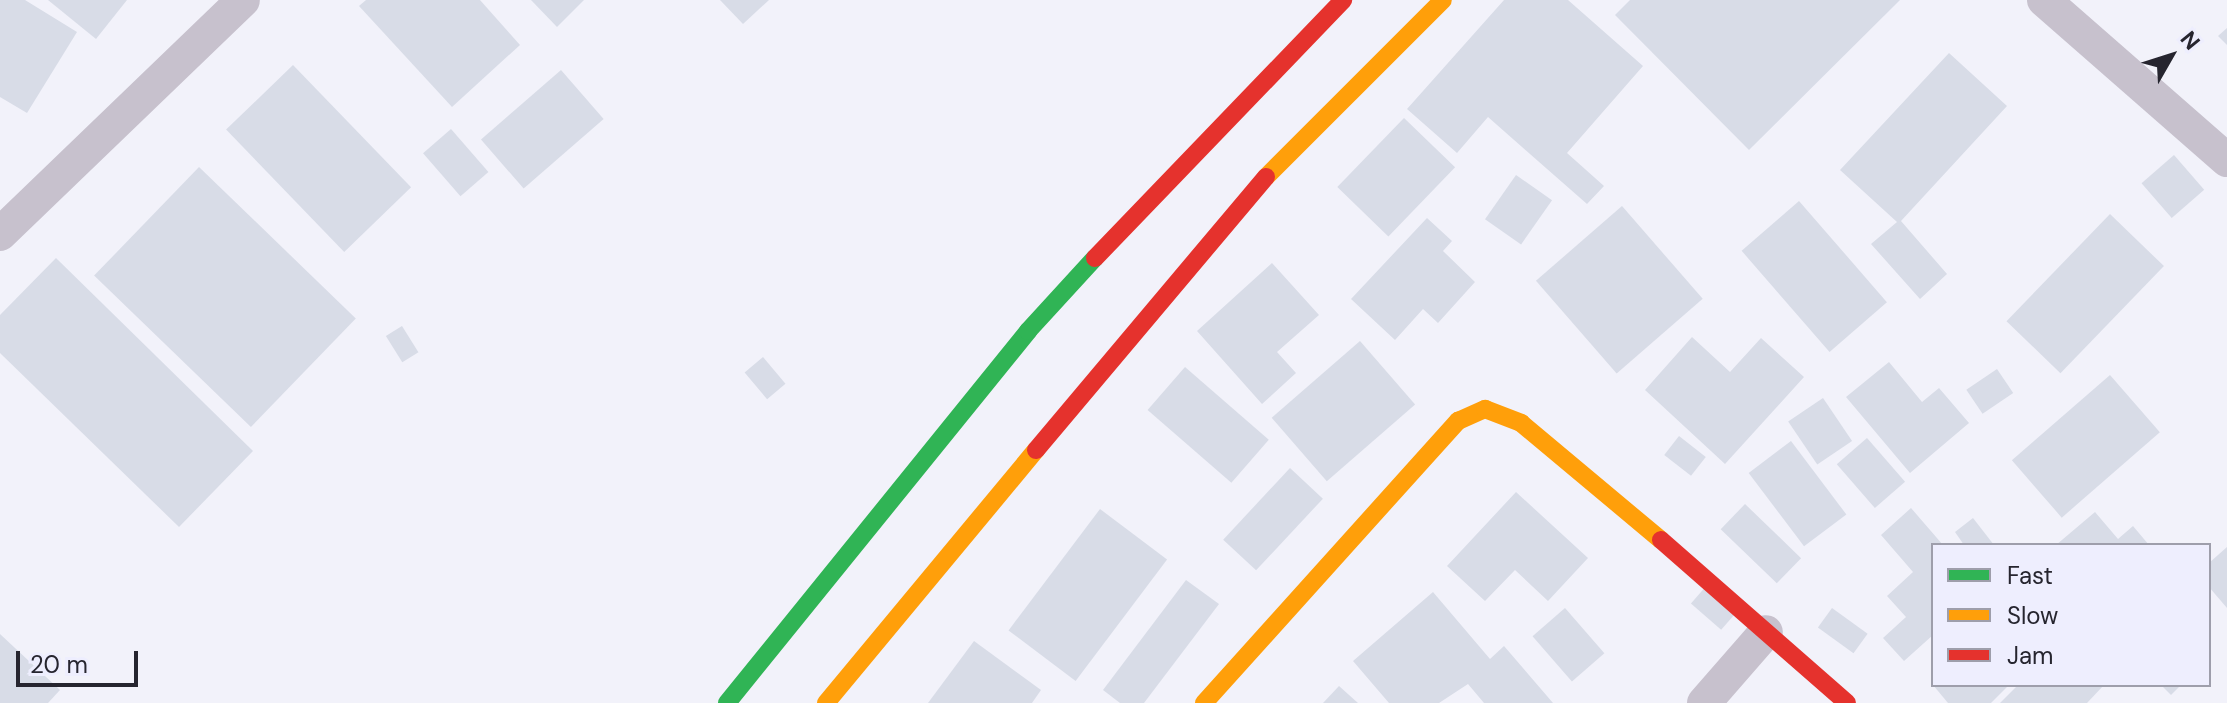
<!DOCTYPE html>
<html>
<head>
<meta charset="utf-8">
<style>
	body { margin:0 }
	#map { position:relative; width:2227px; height:703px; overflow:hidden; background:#f2f2fa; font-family:"DM Sans",sans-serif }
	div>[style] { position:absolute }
	.building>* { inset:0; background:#d8dce7; transform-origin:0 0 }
	.street>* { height:34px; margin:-17px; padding:0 17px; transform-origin:17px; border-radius:17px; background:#c7c1cd }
	.fast>* { height:18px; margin:-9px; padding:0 9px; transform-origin:9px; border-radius:9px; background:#30b455 }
	.slow>* { height:18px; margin:-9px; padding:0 9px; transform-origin:9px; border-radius:9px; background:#ff9f0a }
	.jam>* { height:18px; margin:-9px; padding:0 9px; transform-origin:9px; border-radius:9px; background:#e5322d }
	span { translate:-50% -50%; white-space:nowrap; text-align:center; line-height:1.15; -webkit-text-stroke:6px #eeeefe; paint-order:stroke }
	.legend { position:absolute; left:1931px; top:543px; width:280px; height:144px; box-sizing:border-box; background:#eeeefe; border:2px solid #9e9eab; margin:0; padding:10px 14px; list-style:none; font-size:24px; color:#26252f }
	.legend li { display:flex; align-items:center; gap:16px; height:40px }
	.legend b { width:40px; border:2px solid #9e9eab }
	.north { position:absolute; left:2131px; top:16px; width:80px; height:80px; -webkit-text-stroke:6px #eeeefe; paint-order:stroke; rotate:51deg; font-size:22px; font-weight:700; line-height:32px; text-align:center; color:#26252f }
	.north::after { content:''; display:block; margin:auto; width:28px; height:36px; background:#26252f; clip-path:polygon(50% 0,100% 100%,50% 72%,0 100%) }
	.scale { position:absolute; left:16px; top:651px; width:122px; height:36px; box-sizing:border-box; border:4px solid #26252f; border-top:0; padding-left:10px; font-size:24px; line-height:28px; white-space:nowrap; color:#26252f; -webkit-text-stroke:6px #eeeefe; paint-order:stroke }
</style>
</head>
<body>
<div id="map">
	<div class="building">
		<div style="clip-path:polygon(0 0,25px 0,77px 32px,27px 113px,0 97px)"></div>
		<div style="clip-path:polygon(48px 0,127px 0,96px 39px)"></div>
		<div style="clip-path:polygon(366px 0,480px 0,520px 45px,452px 107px,359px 6px)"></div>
		<div style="clip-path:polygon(531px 0,584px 0,557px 27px)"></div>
		<div style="clip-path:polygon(720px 0,769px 0,743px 24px)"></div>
		<div style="clip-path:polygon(1504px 0,1568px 0,1643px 66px,1567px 153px,1604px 186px,1587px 204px,1488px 117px,1457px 153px,1407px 109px)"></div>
		<div style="clip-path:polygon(1630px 0,1900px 0,1749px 150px,1615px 15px)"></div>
		<div style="clip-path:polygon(2227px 28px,2227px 45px,2218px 36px)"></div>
		<div style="clip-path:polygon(1949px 53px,2007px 106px,1901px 221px,1947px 274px,1920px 299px,1871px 244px,1897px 222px,1840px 170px)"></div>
		<div style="left:293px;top:65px;width:170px;height:93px;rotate:46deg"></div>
		<div style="left:561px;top:70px;width:65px;height:106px;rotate:49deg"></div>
		<div style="left:1404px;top:118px;width:71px;height:96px;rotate:44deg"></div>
		<div style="left:451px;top:129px;width:57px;height:37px;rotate:49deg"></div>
		<div style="left:2174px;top:155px;width:46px;height:43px;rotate:49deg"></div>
		<div style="left:199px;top:167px;width:218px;height:151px;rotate:44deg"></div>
		<div style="left:1516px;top:175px;width:44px;height:54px;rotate:35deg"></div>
		<div style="left:1799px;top:201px;width:134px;height:76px;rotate:49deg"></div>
		<div style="left:1622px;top:206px;width:123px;height:114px;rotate:49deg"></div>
		<div style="left:2110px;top:214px;width:75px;height:149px;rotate:44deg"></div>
		<div style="clip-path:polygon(1427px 218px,1452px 241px,1443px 251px,1475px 282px,1438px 323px,1423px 309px,1395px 340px,1351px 299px)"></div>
		<div style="clip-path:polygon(56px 258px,253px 451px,179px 527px,0 353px,0 315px)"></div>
		<div style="clip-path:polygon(1272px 263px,1319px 315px,1277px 352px,1296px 373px,1262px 404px,1197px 331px)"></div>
		<div style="left:402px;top:326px;width:31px;height:19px;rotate:58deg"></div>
		<div style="clip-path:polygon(1692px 337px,1730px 372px,1761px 338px,1804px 377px,1725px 464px,1645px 390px)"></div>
		<div style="left:1360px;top:341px;width:84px;height:117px;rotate:49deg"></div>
		<div style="left:763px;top:357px;width:35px;height:24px;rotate:50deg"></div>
		<div style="clip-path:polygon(1889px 362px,1922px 402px,1939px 388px,1969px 423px,1910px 473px,1846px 397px)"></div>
		<div style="left:1185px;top:367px;width:111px;height:57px;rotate:41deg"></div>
		<div style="left:1997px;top:369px;width:29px;height:37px;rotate:56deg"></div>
		<div style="left:2110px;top:375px;width:76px;height:130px;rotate:49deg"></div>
		<div style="left:1823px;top:398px;width:52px;height:42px;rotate:56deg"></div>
		<div style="left:1679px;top:436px;width:34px;height:24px;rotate:38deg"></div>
		<div style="left:1867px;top:438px;width:58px;height:40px;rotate:49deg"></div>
		<div style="left:1791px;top:441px;width:92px;height:53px;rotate:53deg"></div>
		<div style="left:1290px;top:468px;width:45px;height:98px;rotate:43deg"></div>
		<div style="clip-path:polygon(1516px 492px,1588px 558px,1548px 601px,1515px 570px,1485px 601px,1447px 566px)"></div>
		<div style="left:1745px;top:504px;width:78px;height:35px;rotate:44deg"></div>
		<div style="clip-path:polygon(1911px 508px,1943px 545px,1933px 545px,1933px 635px,1904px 661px,1883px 638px,1906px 617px,1887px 596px,1913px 572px,1881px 535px)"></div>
		<div style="left:1100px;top:509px;width:84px;height:152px;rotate:37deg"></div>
		<div style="clip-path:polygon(2095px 512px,2118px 539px,2133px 526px,2149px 545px,2056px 545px)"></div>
		<div style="clip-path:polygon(1973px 518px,1994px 545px,1964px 545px,1955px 532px)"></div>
		<div style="clip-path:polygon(2227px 547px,2227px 608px,2209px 587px,2209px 563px)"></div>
		<div style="clip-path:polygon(1186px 580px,1219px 604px,1144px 703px,1120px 703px,1103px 690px)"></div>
		<div style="left:1708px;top:584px;width:40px;height:26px;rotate:41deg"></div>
		<div style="clip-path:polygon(1433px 592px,1490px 659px,1504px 646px,1553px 703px,1484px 703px,1468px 684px,1439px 703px,1389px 703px,1353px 661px)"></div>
		<div style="left:1565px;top:608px;width:60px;height:43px;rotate:49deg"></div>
		<div style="left:1832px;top:608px;width:44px;height:24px;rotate:36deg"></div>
		<div style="clip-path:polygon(0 634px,60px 690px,48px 703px,0 703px)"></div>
		<div style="clip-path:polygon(974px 641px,1041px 690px,1032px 703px,928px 703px)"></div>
		<div style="clip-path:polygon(1933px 685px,2009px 685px,1991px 703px,1948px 703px)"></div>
		<div style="clip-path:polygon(2018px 685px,2104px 685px,2087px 703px,2000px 703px)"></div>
		<div style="clip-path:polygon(2161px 685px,2181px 685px,2171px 695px)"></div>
		<div style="clip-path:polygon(1339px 686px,1358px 703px,1323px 703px)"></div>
	</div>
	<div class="street">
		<div style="left:2044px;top:0;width:243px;rotate:41.2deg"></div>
		<div style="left:0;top:234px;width:337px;rotate:-43.9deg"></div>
		<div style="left:1704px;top:703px;width:94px;rotate:-48.9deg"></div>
	</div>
	<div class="fast">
		<div style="left:727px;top:703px;width:479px;rotate:-51deg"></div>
		<div style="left:1028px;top:331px;width:99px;rotate:-47.5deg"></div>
	</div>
	<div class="slow">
		<div style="left:1266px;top:177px;width:250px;rotate:-45deg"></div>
		<div style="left:826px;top:703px;width:329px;rotate:-50.3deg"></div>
		<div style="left:1204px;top:703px;width:380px;rotate:-48deg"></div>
		<div style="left:1458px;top:421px;width:30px;rotate:-24deg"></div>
		<div style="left:1485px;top:409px;width:39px;rotate:21deg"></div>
		<div style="left:1521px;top:423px;width:182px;rotate:39.9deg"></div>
	</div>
	<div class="jam">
		<div style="left:1095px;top:258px;width:358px;rotate:-46.1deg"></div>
		<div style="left:1036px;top:450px;width:357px;rotate:-49.9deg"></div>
		<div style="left:1661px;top:540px;width:247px;rotate:41.2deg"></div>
	</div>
	<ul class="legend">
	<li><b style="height:10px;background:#30b455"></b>Fast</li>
	<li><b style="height:10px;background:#ff9f0a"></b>Slow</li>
	<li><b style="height:10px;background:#e5322d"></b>Jam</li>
	</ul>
	<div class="north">N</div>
	<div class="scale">20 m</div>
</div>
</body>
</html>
